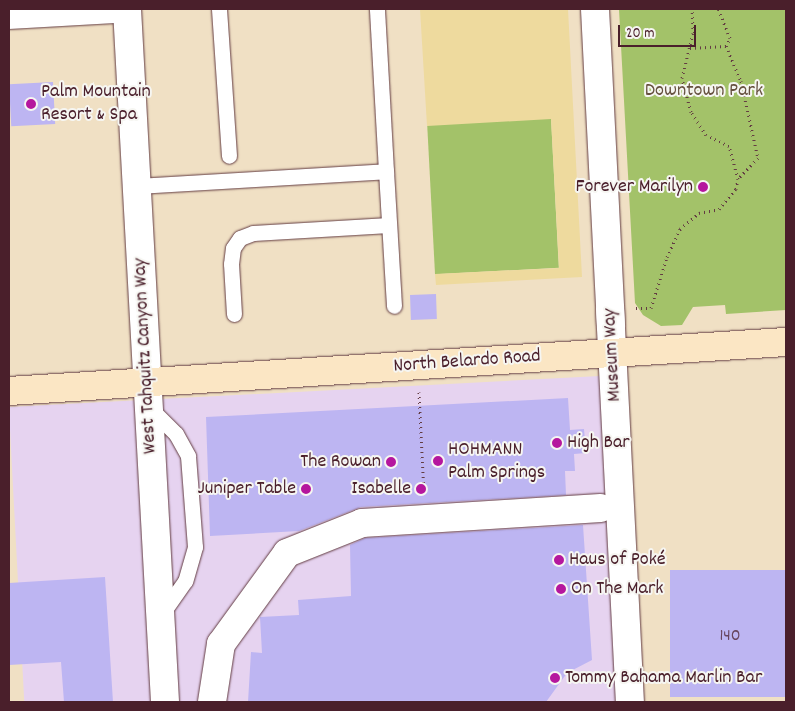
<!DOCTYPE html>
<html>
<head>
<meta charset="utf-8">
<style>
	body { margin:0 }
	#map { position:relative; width:795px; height:711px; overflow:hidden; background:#f0e0c4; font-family:Dekko,sans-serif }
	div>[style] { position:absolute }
	.built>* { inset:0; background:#e6d3f0; transform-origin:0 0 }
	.green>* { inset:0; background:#a3c269; transform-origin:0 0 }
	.sand>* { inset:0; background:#eeda9e }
	.building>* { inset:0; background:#bdb5f2; transform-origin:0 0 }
	.path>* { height:3px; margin-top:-1.5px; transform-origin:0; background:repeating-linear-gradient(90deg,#633c42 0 1px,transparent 0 5px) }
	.roads { filter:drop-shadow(0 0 1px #633c42) drop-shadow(0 0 1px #633c42) }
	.lane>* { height:15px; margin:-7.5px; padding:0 7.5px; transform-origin:7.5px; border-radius:7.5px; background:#fff }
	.street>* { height:28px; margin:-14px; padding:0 14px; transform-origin:14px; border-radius:14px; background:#fff }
	.secondary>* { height:28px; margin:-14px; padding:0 14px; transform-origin:14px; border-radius:14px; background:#fbe6c4 }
	.dots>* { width:14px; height:14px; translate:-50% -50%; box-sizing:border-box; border:2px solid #f6f6f2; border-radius:50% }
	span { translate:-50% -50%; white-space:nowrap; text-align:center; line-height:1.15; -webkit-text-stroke:4px #f6f6f2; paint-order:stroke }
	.number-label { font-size:18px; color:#67445d }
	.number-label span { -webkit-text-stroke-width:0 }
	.park-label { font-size:20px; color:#65503e }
	.poi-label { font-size:20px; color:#4a1f2b }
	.left { translate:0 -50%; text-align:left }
	.right { translate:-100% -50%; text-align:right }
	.street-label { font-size:20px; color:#4a1f2b }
	.frame { position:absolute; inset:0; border:10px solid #4a1f2b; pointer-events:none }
	.scale { position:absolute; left:618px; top:25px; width:78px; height:22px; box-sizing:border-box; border:2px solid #4a1f2b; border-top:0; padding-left:6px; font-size:15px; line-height:18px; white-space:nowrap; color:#4a1f2b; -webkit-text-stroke:4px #f6f6f2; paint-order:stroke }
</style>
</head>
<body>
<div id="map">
	<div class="built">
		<div style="left:600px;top:376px;width:326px;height:592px;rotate:87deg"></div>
	</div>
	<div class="green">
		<div style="clip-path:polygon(619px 9px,786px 9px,786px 310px,726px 314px,725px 305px,693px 307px,682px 325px,661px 326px,643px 315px,635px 303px)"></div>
		<div style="left:551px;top:118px;width:150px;height:124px;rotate:87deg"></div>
	</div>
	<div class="sand">
		<div style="clip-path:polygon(420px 9px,568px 9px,582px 277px,436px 285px,435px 274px,559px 268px,551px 119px,427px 126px)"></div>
	</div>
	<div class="building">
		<div style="left:53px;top:82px;width:42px;height:44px;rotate:87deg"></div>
		<div style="left:436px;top:294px;width:25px;height:26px;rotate:88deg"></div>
		<div style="clip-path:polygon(568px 398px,570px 430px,584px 429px,586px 453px,574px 454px,575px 471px,565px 471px,566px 495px,361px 507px,299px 531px,210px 536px,206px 417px)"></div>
		<div style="clip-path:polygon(583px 525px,592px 660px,567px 673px,546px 702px,248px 702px,251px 652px,262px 653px,260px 617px,299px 615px,298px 600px,351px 596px,350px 545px,365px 538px)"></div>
		<div style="left:786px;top:570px;width:127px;height:116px;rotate:90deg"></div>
		<div style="clip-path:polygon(105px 577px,113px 702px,64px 702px,61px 662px,9px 665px,9px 583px)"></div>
	</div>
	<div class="path">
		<div style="left:726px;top:46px;width:38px;rotate:67deg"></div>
		<div style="left:741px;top:81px;width:79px;rotate:77.6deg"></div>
		<div style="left:758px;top:158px;width:29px;rotate:134deg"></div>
		<div style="left:690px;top:48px;width:36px;rotate:-3deg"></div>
		<div style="left:726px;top:46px;width:9px;rotate:-63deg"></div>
		<div style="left:730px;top:38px;width:31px;rotate:-112deg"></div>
		<div style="left:636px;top:308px;width:15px"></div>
		<div style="left:651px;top:308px;width:53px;rotate:-72.6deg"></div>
		<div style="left:667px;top:257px;width:31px;rotate:-65deg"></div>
		<div style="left:680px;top:229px;width:25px;rotate:-40deg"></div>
		<div style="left:699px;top:213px;width:20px;rotate:-11deg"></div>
		<div style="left:719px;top:209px;width:26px;rotate:-50deg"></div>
		<div style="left:736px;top:189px;width:10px;rotate:-79deg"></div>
		<div style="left:738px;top:179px;width:34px;rotate:-105deg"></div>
		<div style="left:729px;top:146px;width:25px;rotate:-154deg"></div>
		<div style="left:706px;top:135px;width:27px;rotate:-123deg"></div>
		<div style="left:691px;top:112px;width:35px;rotate:-105deg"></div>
		<div style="left:682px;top:78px;width:46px;rotate:-76.3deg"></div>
		<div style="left:693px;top:33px;width:24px;rotate:-92deg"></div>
		<div style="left:419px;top:392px;width:101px;rotate:87.2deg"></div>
	</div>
	<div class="roads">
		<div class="lane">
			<div style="left:219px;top:9px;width:147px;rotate:86.1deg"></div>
			<div style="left:386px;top:171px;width:135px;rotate:86.6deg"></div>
			<div style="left:137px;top:186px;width:249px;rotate:-3.4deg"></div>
			<div style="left:386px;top:171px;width:162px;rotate:-93.2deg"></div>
			<div style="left:234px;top:314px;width:50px;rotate:-93.4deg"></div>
			<div style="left:231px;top:264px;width:16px;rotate:-83deg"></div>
			<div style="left:233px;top:248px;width:12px;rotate:-55deg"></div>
			<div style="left:240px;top:238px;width:14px;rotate:-21deg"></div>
			<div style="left:253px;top:233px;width:136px;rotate:-3.4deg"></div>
			<div style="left:149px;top:407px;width:38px;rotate:45deg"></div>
			<div style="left:176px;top:434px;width:25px;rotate:61deg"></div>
			<div style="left:188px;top:456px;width:91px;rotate:85.6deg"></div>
			<div style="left:195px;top:547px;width:35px;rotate:106deg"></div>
			<div style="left:185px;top:581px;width:42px;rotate:125.2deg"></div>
		</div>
		<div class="street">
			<div style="left:127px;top:9px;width:694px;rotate:86.86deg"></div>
			<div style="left:595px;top:9px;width:318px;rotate:87.1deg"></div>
			<div style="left:9px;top:15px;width:109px;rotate:-3.2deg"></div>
			<div style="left:610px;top:309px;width:394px;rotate:87.1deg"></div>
			<div style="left:212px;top:702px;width:59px;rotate:-81.2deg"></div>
			<div style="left:221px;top:644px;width:112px;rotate:-54deg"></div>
			<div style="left:287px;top:553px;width:81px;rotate:-21.8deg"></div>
			<div style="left:362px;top:523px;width:239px;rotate:-3.6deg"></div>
		</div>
		<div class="secondary">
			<div style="left:9px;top:391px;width:779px;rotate:-3.61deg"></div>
		</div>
	</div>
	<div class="dots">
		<div style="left:31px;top:104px;background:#b5179e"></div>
		<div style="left:703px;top:187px;background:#b5179e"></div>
		<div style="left:557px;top:443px;background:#b5179e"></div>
		<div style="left:438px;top:461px;background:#b5179e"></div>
		<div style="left:391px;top:462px;background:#b5179e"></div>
		<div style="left:306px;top:489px;background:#b5179e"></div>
		<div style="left:421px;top:489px;background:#b5179e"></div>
		<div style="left:559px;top:560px;background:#b5179e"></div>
		<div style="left:561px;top:589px;background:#b5179e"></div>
		<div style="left:555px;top:678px;background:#b5179e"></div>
	</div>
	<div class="number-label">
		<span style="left:730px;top:637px">140</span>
	</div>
	<div class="park-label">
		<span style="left:704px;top:91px">Downtown Park</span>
	</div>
	<div class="poi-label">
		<span class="left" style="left:41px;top:104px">Palm Mountain<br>Resort &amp; Spa</span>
		<span class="right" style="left:693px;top:187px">Forever Marilyn</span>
		<span class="left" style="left:567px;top:443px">High Bar</span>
		<span class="left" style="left:448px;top:462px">HOHMANN<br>Palm Springs</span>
		<span class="right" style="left:381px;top:462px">The Rowan</span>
		<span class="right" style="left:296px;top:489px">Juniper Table</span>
		<span class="right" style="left:411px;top:489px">Isabelle</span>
		<span class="left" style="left:569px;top:560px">Haus of Poké</span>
		<span class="left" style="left:571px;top:589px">On The Mark</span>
		<span class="left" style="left:565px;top:678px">Tommy Bahama Marlin Bar</span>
	</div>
	<div class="street-label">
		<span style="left:613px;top:355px;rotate:-93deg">Museum Way</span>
		<span style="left:146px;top:356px;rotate:-93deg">West Tahquitz Canyon Way</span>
		<span style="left:467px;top:362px;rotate:-4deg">North Belardo Road</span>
	</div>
	<div class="frame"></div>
	<div class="scale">20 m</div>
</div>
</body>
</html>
